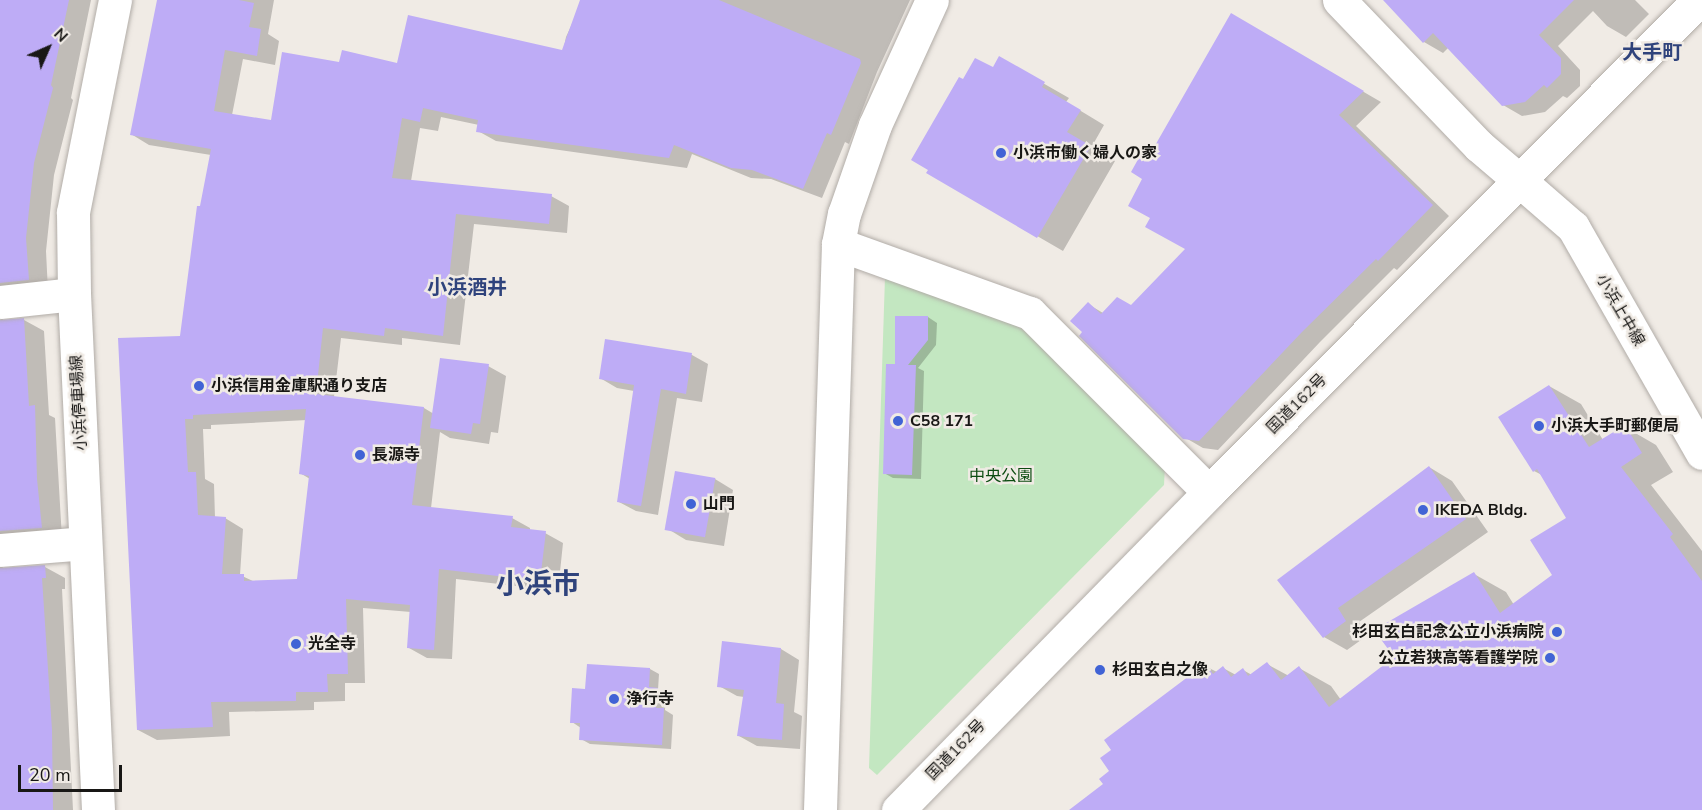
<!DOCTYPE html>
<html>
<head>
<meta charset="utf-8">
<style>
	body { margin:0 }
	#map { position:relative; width:1702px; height:810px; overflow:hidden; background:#f0ebe5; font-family:"Nunito Sans","Noto Sans JP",sans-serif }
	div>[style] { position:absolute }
	.green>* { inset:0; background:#c3e7c1 }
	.shadow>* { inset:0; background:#0003 }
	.building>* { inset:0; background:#beacf6; transform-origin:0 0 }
	.roads { filter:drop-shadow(0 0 2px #b1aca7) drop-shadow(0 0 2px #b1aca7) }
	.minor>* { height:33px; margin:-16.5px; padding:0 16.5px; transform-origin:16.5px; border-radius:16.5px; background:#fff }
	.tertiary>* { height:33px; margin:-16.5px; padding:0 16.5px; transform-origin:16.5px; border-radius:16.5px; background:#fff }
	.primary>* { height:33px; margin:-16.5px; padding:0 16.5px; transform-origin:16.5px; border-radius:16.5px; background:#fff }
	.trunk>* { height:33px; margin:-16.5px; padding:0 16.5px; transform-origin:16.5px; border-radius:16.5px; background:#fff }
	.dots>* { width:16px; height:16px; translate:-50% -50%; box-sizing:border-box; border:3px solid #f0ebe5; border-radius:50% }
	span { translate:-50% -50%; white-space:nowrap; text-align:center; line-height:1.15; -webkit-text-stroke:5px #f0ebe5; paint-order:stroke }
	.poi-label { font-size:16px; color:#181715; font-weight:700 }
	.left { translate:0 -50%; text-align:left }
	.right { translate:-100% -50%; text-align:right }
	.street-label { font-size:16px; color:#181715 }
	.park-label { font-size:16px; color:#0c4c11 }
	.quarter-label { font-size:20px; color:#2f437c; font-weight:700 }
	.town-label { font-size:28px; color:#2f437c; font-weight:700 }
	.north { position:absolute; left:18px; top:18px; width:60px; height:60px; -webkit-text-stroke:4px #f0ebe5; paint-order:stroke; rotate:45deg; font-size:16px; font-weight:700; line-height:24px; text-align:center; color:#181715 }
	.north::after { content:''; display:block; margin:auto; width:21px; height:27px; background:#181715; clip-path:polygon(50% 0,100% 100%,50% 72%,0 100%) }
	.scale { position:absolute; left:18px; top:765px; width:104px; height:27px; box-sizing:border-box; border:3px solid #181715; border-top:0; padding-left:8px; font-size:18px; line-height:21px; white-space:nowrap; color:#181715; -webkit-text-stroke:4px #f0ebe5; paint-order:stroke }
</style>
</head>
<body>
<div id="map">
	<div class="green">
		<div style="clip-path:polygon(885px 277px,1011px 322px,1032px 336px,1165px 466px,1164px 485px,877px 775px,869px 768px)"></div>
	</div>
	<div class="shadow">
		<div style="clip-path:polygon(0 0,91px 0,71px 98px,73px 100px,54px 175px,46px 251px,48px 291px,1px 316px,3px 320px,24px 320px,44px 331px,49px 415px,55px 418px,62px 539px,1px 563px,3px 568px,45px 567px,65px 578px,65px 589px,62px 589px,73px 810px,0 810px)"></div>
		<div style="clip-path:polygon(evenodd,159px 0,274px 0,268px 34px,279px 41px,275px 65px,243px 59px,232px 115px,272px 122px,340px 64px,398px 64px,563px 52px,566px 37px,583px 0,910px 0,877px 72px,849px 144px,845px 142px,822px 198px,771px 179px,751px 178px,692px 154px,687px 168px,496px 141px,478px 131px,479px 125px,441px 117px,438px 131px,420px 128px,411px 181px,551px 196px,569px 206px,567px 233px,474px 224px,460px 345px,402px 338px,402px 345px,341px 338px,334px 397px,424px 408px,434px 414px,488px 366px,506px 376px,498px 433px,491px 432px,489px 444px,450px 438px,440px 432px,431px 508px,512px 518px,530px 528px,530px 531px,545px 533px,563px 543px,558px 591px,456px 579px,452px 659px,427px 658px,409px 648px,411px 612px,363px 608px,365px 683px,345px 683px,345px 701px,314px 702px,314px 710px,229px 712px,230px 736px,157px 740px,138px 730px,181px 337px,211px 155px,149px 145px,131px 134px,159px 0,307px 420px,300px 473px,310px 479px,299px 581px,255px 582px,240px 575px,243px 529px,225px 518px,215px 518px,214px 484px,205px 479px,203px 429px,211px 429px,211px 425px,307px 420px)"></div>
		<div style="clip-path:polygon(1384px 0,1635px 0,1649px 14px,1626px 37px,1607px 26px,1593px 11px,1558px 46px,1580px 70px,1580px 86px,1567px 98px,1563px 96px,1545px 112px,1522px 116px,1503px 105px,1449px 47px,1443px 53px,1424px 42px)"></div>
		<div style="clip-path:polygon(1231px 15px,1381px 102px,1356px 126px,1449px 216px,1397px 270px,1394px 268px,1320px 342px,1218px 450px,1203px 448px,1184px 437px,1084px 332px,1088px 304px,1103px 313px,1132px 307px,1187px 249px,1152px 218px,1144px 178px,1154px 151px)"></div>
		<div style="clip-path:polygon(999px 58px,1069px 98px,1066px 102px,1104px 125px,1091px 148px,1115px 161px,1063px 251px,928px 173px,964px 81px,993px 69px)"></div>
		<div style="clip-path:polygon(928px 317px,937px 323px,936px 345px,918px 368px,924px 371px,921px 479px,893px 478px,884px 473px,896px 366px)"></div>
		<div style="clip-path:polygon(606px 340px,692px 355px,708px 364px,702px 402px,677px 398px,658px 515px,636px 511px,619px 502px,634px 391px,617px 388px,600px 378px)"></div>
		<div style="clip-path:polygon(1549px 386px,1581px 404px,1603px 440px,1625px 427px,1656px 445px,1673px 472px,1651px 485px,1702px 551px,1702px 810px,1095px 810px,1111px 771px,1205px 666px,1217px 672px,1223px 668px,1236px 675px,1243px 670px,1252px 675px,1267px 664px,1289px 676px,1299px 668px,1331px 686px,1341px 700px,1396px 657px,1474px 574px,1506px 592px,1514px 605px,1554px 576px,1569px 519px,1542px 475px,1534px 471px)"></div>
		<div style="clip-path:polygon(1429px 467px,1452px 481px,1488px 532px,1359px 622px,1368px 635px,1347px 650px,1324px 637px,1279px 580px)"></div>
		<div style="clip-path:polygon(715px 479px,733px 490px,724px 546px,686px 540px,668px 529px)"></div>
		<div style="clip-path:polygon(723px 643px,781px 649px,799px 660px,794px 712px,802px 716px,800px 749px,757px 746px,739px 736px,744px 697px,737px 696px,719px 686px)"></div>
		<div style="clip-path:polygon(588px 665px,650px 669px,659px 674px,658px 690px,666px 695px,665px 710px,673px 715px,671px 749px,590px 744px,581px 739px,581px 728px,572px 722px,587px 691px)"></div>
	</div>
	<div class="building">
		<div style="clip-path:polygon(0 0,69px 0,51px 85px,53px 88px,34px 163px,26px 238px,29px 280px,0 283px)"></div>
		<div style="clip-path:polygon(evenodd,157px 0,239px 0,254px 3px,249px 27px,261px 29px,257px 56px,225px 50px,214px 111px,271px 120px,282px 52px,339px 62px,342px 50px,397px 63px,408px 15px,562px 50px,580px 0,719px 0,860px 59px,861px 63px,831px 135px,827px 133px,803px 189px,752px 170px,731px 168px,674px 145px,669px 158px,476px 132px,478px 120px,423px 108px,420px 122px,402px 118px,392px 178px,552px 194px,549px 224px,456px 214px,443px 336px,385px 328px,384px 336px,323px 328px,316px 394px,424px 407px,412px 505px,513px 516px,511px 527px,546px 531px,540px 581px,439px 569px,434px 650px,407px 648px,410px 605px,346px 599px,348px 674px,327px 674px,328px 692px,296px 692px,296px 701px,211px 702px,213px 727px,137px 730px,118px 338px,180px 336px,197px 206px,200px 206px,211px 149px,130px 135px,157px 0,306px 409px,299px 474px,309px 476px,297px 579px,244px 581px,244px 574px,222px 574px,226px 517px,198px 515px,196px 472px,188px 472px,185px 419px,193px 419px,193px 415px,306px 409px)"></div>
		<div style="clip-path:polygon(1383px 0,1574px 0,1539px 35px,1561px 58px,1561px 74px,1547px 88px,1544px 85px,1525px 102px,1502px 106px,1433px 33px,1423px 43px)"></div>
		<div style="clip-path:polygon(1231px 13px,1364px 91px,1339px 115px,1433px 205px,1378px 261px,1376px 259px,1302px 332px,1199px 441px,1183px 439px,1079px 336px,1082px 332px,1070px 321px,1088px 302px,1101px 314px,1117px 297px,1131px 305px,1185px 249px,1145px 227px,1150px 218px,1128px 206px,1142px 179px,1131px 172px,1146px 145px,1153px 149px)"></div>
		<div style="clip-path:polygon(999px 56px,1045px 82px,1042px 87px,1081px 110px,1067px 132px,1091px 146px,1037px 238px,926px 173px,928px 170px,911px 160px,959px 77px,963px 79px,975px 58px,993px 67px)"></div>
		<div style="clip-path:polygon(895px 316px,928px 316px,928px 340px,908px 365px,916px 365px,912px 475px,883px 474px,886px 364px,895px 364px)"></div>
		<div style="clip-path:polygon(24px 318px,29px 406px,35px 405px,37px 479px,42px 528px,0 531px,0 320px)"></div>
		<div style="clip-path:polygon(605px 339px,692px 353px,686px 394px,661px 389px,641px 506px,617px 502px,634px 385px,599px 379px)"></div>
		<div style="clip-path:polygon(440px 358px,489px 364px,480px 424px,473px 423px,471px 434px,430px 428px)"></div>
		<div style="clip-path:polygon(1549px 385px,1589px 447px,1625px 425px,1642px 453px,1621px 467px,1673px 534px,1670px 537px,1702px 581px,1702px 810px,1069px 810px,1103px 784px,1099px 779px,1109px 771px,1100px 758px,1111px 750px,1104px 740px,1205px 664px,1213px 674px,1223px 666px,1231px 677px,1243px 668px,1248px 676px,1267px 662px,1281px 680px,1299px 666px,1329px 707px,1394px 657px,1374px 630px,1474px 572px,1500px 613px,1552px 575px,1530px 540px,1566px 518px,1537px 469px,1533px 472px,1498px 417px)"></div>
		<div style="clip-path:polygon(1429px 466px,1466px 519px,1338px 608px,1346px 621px,1323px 638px,1277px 580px)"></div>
		<div style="left:675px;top:471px;width:41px;height:60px;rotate:10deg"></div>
		<div style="clip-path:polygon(45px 565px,46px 578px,42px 578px,52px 730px,53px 810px,0 810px,0 568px)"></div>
		<div style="clip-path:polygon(722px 641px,781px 648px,776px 703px,784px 704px,782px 740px,737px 736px,744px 690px,717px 687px)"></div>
		<div style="clip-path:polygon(587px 664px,650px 668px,649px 687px,658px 688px,656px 708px,664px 708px,662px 745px,579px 740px,580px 723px,570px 723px,572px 688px,585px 689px)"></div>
	</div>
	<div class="roads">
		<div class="minor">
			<div style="left:838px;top:244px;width:204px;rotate:19.8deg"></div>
			<div style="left:1030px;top:313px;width:253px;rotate:45deg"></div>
			<div style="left:0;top:302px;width:74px;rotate:-6.2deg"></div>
			<div style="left:0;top:550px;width:85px;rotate:-4.7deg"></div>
		</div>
		<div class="tertiary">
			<div style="left:1339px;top:0;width:202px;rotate:46.2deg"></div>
			<div style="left:1479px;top:146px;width:54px;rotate:40.5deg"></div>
			<div style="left:820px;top:810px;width:566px;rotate:-88.18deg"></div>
			<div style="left:838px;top:244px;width:31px;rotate:-79deg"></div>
			<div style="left:844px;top:214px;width:94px;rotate:-70.8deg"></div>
			<div style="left:875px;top:125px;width:137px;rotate:-65.5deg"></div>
		</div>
		<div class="primary">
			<div style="left:1520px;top:181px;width:70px;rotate:41deg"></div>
			<div style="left:1573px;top:227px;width:260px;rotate:60.3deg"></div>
			<div style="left:98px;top:810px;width:517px;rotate:-92.66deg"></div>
			<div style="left:74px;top:294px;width:82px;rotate:-90.7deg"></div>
			<div style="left:73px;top:212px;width:216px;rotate:-78.8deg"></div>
		</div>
		<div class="trunk">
			<div style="left:898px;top:810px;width:445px;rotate:-45.6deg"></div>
			<div style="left:1209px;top:492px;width:694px;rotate:-45.12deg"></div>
		</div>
	</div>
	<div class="dots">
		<div style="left:1001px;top:153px;background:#4163d5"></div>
		<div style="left:199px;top:386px;background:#4163d5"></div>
		<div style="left:898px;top:421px;background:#4163d5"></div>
		<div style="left:1539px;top:426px;background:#4163d5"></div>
		<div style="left:360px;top:455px;background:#4163d5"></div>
		<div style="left:691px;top:504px;background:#4163d5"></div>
		<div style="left:1423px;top:510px;background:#4163d5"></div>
		<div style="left:1557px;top:632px;background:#4163d5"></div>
		<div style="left:296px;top:644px;background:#4163d5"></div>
		<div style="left:1550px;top:658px;background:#4163d5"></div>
		<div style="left:1100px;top:670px;background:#4163d5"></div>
		<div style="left:614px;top:699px;background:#4163d5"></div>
	</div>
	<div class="poi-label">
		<span class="left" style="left:1013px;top:153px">小浜市働く婦人の家</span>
		<span class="left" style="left:211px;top:386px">小浜信用金庫駅通り支店</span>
		<span class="left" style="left:910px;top:421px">C58 171</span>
		<span class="left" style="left:1551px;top:426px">小浜大手町郵便局</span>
		<span class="left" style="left:372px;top:455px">長源寺</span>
		<span class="left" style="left:703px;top:504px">山門</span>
		<span class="left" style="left:1435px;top:510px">IKEDA Bldg.</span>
		<span class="right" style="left:1544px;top:632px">杉田玄白記念公立小浜病院</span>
		<span class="left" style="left:308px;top:644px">光全寺</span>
		<span class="right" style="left:1538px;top:658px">公立若狭高等看護学院</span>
		<span class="left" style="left:1112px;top:670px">杉田玄白之像</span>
		<span class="left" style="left:626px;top:699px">浄行寺</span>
	</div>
	<div class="street-label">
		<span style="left:1620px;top:310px;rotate:60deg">小浜上中線</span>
		<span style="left:79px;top:403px;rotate:-93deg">小浜停車場線</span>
		<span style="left:1297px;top:404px;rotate:-45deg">国道162号</span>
		<span style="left:956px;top:750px;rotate:-46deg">国道162号</span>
	</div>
	<div class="park-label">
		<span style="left:1001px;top:476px">中央公園</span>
	</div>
	<div class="quarter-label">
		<span style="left:1652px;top:52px">大手町</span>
		<span style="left:467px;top:287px">小浜酒井</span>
	</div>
	<div class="town-label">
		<span style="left:538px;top:584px">小浜市</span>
	</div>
	<div class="north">N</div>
	<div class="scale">20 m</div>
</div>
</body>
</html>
